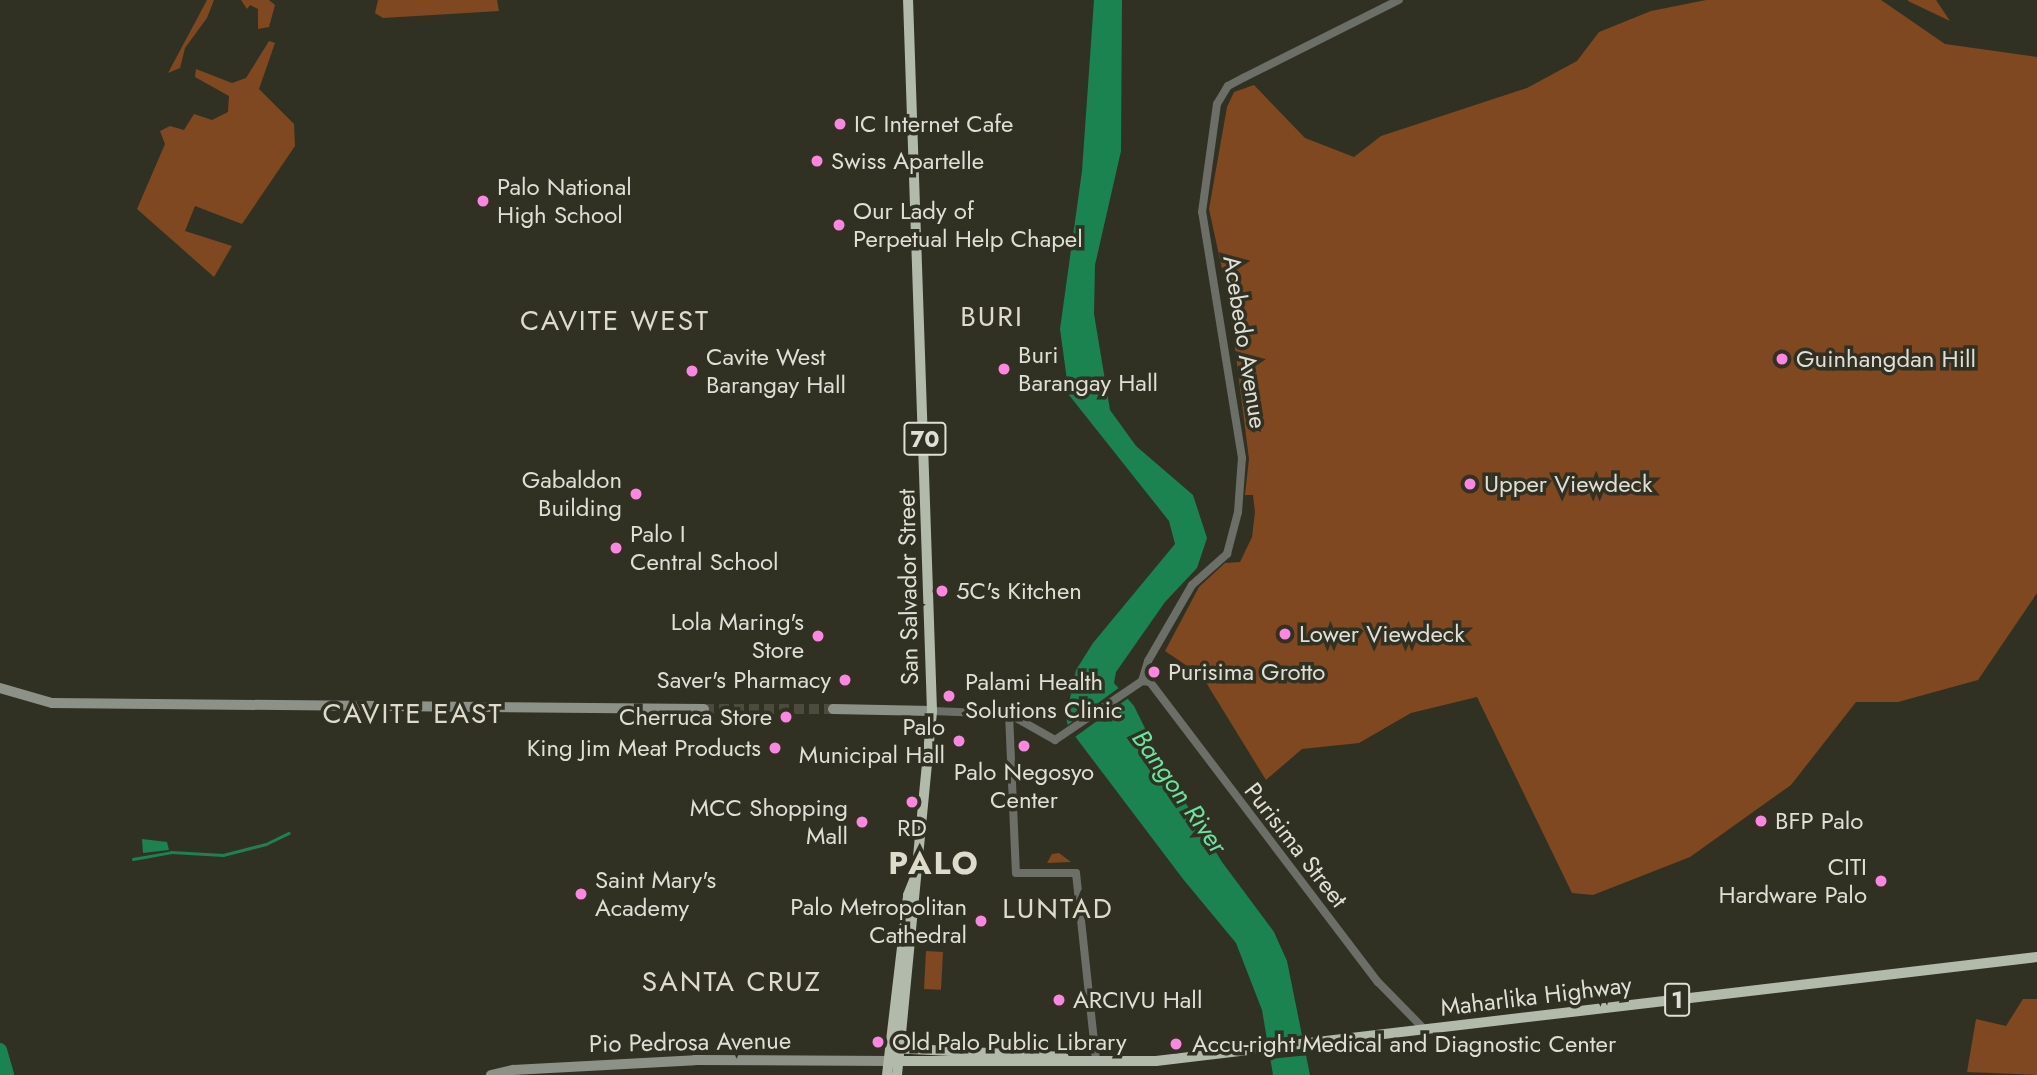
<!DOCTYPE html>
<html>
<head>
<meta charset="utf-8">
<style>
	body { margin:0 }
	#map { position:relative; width:2037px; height:1075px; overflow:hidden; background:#313123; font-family:Jost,sans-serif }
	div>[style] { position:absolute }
	.green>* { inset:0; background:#7f4820; transform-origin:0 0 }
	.water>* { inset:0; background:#1a8350 }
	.pier>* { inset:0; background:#313123; transform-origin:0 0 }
	.stream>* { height:2.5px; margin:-1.25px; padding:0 1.25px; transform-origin:1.25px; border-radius:1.25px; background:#1a8350 }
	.river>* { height:14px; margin:-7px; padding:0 7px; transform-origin:7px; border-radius:7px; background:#1a8350 }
	.secondary-tunnel>* { height:10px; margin-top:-5px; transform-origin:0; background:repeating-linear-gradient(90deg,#4b4b3e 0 10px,transparent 0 15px) }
	.tertiary>* { height:8px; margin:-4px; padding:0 4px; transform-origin:4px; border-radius:4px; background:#6b6f68 }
	.secondary>* { height:10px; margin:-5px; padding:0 5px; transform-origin:5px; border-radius:5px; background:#8c9288 }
	.trunk>* { height:10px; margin:-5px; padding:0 5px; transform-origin:5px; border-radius:5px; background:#b2baab }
	.dots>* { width:19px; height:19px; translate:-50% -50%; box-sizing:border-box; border:4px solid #313123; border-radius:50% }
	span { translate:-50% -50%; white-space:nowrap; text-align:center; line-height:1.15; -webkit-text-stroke:7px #313123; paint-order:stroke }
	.shield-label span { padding:2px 5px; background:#313123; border:2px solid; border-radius:5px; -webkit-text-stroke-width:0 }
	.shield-label { font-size:23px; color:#dfdfd6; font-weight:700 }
	.poi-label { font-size:24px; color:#dfdfd6 }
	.left { translate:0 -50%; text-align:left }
	.right { translate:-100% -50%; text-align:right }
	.street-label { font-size:24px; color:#dfdfd6 }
	.water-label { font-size:26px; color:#68e6a0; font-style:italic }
	.quarter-label { font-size:28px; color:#dddcca; letter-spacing:2px }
	.district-label { font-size:32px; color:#dddcca; font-weight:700; letter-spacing:2px }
</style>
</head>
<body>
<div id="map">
	<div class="green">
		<div style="clip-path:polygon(207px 0,214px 0,207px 18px,185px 48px,180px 68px,168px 73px)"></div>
		<div style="clip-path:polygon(241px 0,269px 0,275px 5px,269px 27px,258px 29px,258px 9px,250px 5px,247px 9px)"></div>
		<div style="clip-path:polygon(378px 0,497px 0,499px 11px,383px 18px,375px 13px)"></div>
		<div style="clip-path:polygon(1706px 0,1881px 0,1945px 44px,2037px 57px,2037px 593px,1978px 680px,1898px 702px,1856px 702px,1791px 785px,1690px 857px,1593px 895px,1572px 893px,1477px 697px,1411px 713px,1359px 743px,1302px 749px,1266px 780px,1202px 676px,1165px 651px,1199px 587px,1225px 563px,1240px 562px,1252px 537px,1255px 512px,1253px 495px,1245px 495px,1249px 459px,1229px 301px,1209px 209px,1227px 107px,1234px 92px,1254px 85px,1305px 138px,1354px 157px,1381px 136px,1527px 88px,1577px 61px,1599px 32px,1651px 11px)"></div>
		<div style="clip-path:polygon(1908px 0,1936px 0,1950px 21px,1908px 1px)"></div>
		<div style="clip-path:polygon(269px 41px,275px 43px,259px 89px,294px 124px,295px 146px,242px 224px,195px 206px,185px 231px,232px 246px,214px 277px,137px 209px,165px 144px,160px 131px,170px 126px,184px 130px,194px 114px,212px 120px,228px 112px,229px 96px,195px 77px,196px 69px,232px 83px,246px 78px)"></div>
		<div style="clip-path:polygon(1059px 853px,1071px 862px,1047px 863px,1052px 854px)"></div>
		<div style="left:926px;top:951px;width:17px;height:38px;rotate:3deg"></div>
		<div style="clip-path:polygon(2023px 999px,2037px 999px,2037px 1075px,1967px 1072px,1976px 1019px,2006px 1026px)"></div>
	</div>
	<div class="water">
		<div style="clip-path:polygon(1094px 0,1122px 0,1121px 151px,1095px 265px,1094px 314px,1110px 410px,1136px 446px,1193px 495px,1207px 538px,1197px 568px,1165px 602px,1116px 672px,1114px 683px,1134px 706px,1166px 771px,1222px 862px,1274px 932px,1287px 961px,1310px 1075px,1273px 1075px,1262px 1010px,1236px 943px,1183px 879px,1068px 727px,1066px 717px,1076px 670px,1093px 643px,1175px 544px,1169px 521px,1069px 395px,1060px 329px,1082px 171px)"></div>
		<div style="clip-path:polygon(142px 839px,167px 842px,169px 850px,143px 853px)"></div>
	</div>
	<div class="pier">
		<div style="left:1120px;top:687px;width:14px;height:68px;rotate:54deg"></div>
		<div style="left:1306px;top:1035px;width:20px;height:43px;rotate:84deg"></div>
	</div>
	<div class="stream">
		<div style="left:133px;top:859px;width:39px;rotate:-10deg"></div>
		<div style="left:171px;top:852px;width:52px;rotate:3.3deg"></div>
		<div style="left:223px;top:855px;width:44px;rotate:-14.3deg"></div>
		<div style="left:266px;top:844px;width:25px;rotate:-26deg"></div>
	</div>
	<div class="river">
		<div style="left:0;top:1050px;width:26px;rotate:74deg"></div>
	</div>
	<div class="secondary-tunnel">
		<div style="left:704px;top:709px;width:129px"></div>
	</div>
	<div class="tertiary">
		<div style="left:1142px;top:681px;width:8px;rotate:7deg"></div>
		<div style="left:1150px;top:682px;width:377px;rotate:52.8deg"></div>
		<div style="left:1378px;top:982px;width:69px;rotate:45.6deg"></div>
		<div style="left:932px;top:711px;width:77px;rotate:2.2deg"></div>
		<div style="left:1009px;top:714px;width:53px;rotate:29.5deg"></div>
		<div style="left:1055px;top:740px;width:105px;rotate:-34.1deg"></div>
		<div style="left:1142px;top:681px;width:21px;rotate:-73deg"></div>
		<div style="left:1148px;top:661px;width:88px;rotate:-59.9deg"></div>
		<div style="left:1192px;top:585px;width:47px;rotate:-41.5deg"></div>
		<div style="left:1227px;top:554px;width:43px;rotate:-75.3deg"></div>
		<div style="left:1238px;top:512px;width:54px;rotate:-85.8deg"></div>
		<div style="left:1242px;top:458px;width:249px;rotate:-99.2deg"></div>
		<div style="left:1202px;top:212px;width:109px;rotate:-82.1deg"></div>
		<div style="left:1217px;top:104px;width:21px;rotate:-59deg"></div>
		<div style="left:1228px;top:86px;width:19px;rotate:-28deg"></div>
		<div style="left:1245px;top:77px;width:172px;rotate:-26.6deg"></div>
		<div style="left:1009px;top:714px;width:159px;rotate:87.5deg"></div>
		<div style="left:1016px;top:873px;width:60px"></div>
		<div style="left:1076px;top:873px;width:188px;rotate:83.9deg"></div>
	</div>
	<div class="secondary">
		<div style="left:0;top:688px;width:54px;rotate:16.1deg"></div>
		<div style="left:52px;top:703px;width:652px;rotate:0.53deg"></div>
		<div style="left:833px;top:709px;width:99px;rotate:1.2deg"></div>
		<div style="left:491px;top:1075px;width:23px;rotate:-13deg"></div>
		<div style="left:513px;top:1070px;width:182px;rotate:-3.1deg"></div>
		<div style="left:695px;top:1060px;width:195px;rotate:0.3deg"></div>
	</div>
	<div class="trunk">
		<div style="left:892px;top:1048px;width:172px;rotate:3deg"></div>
		<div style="left:890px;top:1061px;width:266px"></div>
		<div style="left:1156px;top:1061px;width:887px;rotate:-6.73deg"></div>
		<div style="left:887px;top:1075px;width:181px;rotate:-83.3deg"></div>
		<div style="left:908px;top:895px;width:16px;rotate:-68deg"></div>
		<div style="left:897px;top:1075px;width:366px;rotate:-84.5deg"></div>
		<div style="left:932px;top:711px;width:711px;rotate:-91.93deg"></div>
	</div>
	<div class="dots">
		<div style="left:840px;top:124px;background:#fe86e0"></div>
		<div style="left:817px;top:161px;background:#fe86e0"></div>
		<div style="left:483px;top:201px;background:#fe86e0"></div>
		<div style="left:839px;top:225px;background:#fe86e0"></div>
		<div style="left:1782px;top:359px;background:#fe86e0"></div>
		<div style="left:1004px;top:369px;background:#fe86e0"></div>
		<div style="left:692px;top:371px;background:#fe86e0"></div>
		<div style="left:1470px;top:484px;background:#fe86e0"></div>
		<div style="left:636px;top:494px;background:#fe86e0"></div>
		<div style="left:616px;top:548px;background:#fe86e0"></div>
		<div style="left:942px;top:591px;background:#fe86e0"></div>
		<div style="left:1285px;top:634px;background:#fe86e0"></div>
		<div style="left:818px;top:636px;background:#fe86e0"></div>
		<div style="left:1154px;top:672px;background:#fe86e0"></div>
		<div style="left:845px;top:680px;background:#fe86e0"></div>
		<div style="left:949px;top:696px;background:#fe86e0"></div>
		<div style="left:786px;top:717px;background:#fe86e0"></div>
		<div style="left:959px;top:741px;background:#fe86e0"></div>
		<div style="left:1024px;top:746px;background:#fe86e0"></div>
		<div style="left:775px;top:748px;background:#fe86e0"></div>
		<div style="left:912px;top:802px;background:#fe86e0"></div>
		<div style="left:1761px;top:821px;background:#fe86e0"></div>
		<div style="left:862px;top:822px;background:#fe86e0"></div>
		<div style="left:1881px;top:881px;background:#fe86e0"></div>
		<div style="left:581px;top:894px;background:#fe86e0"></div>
		<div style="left:981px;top:921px;background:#fe86e0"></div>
		<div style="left:1059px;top:1000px;background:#fe86e0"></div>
		<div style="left:878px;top:1042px;background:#fe86e0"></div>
		<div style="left:1176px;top:1044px;background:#fe86e0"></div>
	</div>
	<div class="shield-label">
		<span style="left:925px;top:439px">70</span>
		<span style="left:1677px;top:1000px">1</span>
	</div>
	<div class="poi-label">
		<span class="left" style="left:854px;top:124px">IC Internet Cafe</span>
		<span class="left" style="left:831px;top:161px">Swiss Apartelle</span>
		<span class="left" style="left:497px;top:201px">Palo National<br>High School</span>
		<span class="left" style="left:853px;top:225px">Our Lady of<br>Perpetual Help Chapel</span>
		<span class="left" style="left:1018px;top:369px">Buri<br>Barangay Hall</span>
		<span class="left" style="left:706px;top:371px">Cavite West<br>Barangay Hall</span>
		<span class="left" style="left:1796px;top:359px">Guinhangdan Hill</span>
		<span class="right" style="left:622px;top:494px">Gabaldon<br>Building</span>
		<span class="left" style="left:1484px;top:484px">Upper Viewdeck</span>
		<span class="left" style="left:630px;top:548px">Palo I<br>Central School</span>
		<span class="left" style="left:956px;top:591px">5C's Kitchen</span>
		<span class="right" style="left:804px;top:636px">Lola Maring's<br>Store</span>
		<span class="left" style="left:1299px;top:634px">Lower Viewdeck</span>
		<span class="left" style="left:1168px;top:672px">Purisima Grotto</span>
		<span class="right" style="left:831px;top:680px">Saver's Pharmacy</span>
		<span class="left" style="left:965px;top:696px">Palami Health<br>Solutions Clinic</span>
		<span class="right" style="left:772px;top:717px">Cherruca Store</span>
		<span class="right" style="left:945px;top:741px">Palo<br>Municipal Hall</span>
		<span class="right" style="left:761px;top:748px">King Jim Meat Products</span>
		<span style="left:1024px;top:786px">Palo Negosyo<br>Center</span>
		<span class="right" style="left:848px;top:822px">MCC Shopping<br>Mall</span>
		<span class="left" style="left:1775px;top:821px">BFP Palo</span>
		<span style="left:912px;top:828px">RD</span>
		<span class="right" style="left:1867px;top:881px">CITI<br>Hardware Palo</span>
		<span class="left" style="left:595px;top:894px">Saint Mary's<br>Academy</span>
		<span class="right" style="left:967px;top:921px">Palo Metropolitan<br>Cathedral</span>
		<span class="left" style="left:1073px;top:1000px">ARCIVU Hall</span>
		<span class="left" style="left:892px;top:1042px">Old Palo Public Library</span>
		<span class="left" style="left:1192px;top:1044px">Accu-right Medical and Diagnostic Center</span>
	</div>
	<div class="street-label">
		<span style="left:1245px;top:342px;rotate:81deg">Acebedo Avenue</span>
		<span style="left:908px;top:587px;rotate:-91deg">San Salvador Street</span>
		<span style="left:1296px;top:845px;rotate:52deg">Purisima Street</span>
		<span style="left:1536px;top:996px;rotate:-7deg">Maharlika Highway</span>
		<span style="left:690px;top:1042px;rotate:-1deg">Pio Pedrosa Avenue</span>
	</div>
	<div class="water-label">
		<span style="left:1179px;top:792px;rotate:55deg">Bangon River</span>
	</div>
	<div class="quarter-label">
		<span style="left:992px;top:317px">BURI</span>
		<span style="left:615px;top:321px">CAVITE WEST</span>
		<span style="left:413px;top:714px">CAVITE EAST</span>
		<span style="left:1058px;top:909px">LUNTAD</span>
		<span style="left:732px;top:982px">SANTA CRUZ</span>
	</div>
	<div class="district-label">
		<span style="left:934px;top:863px">PALO</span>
	</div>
</div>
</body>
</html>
